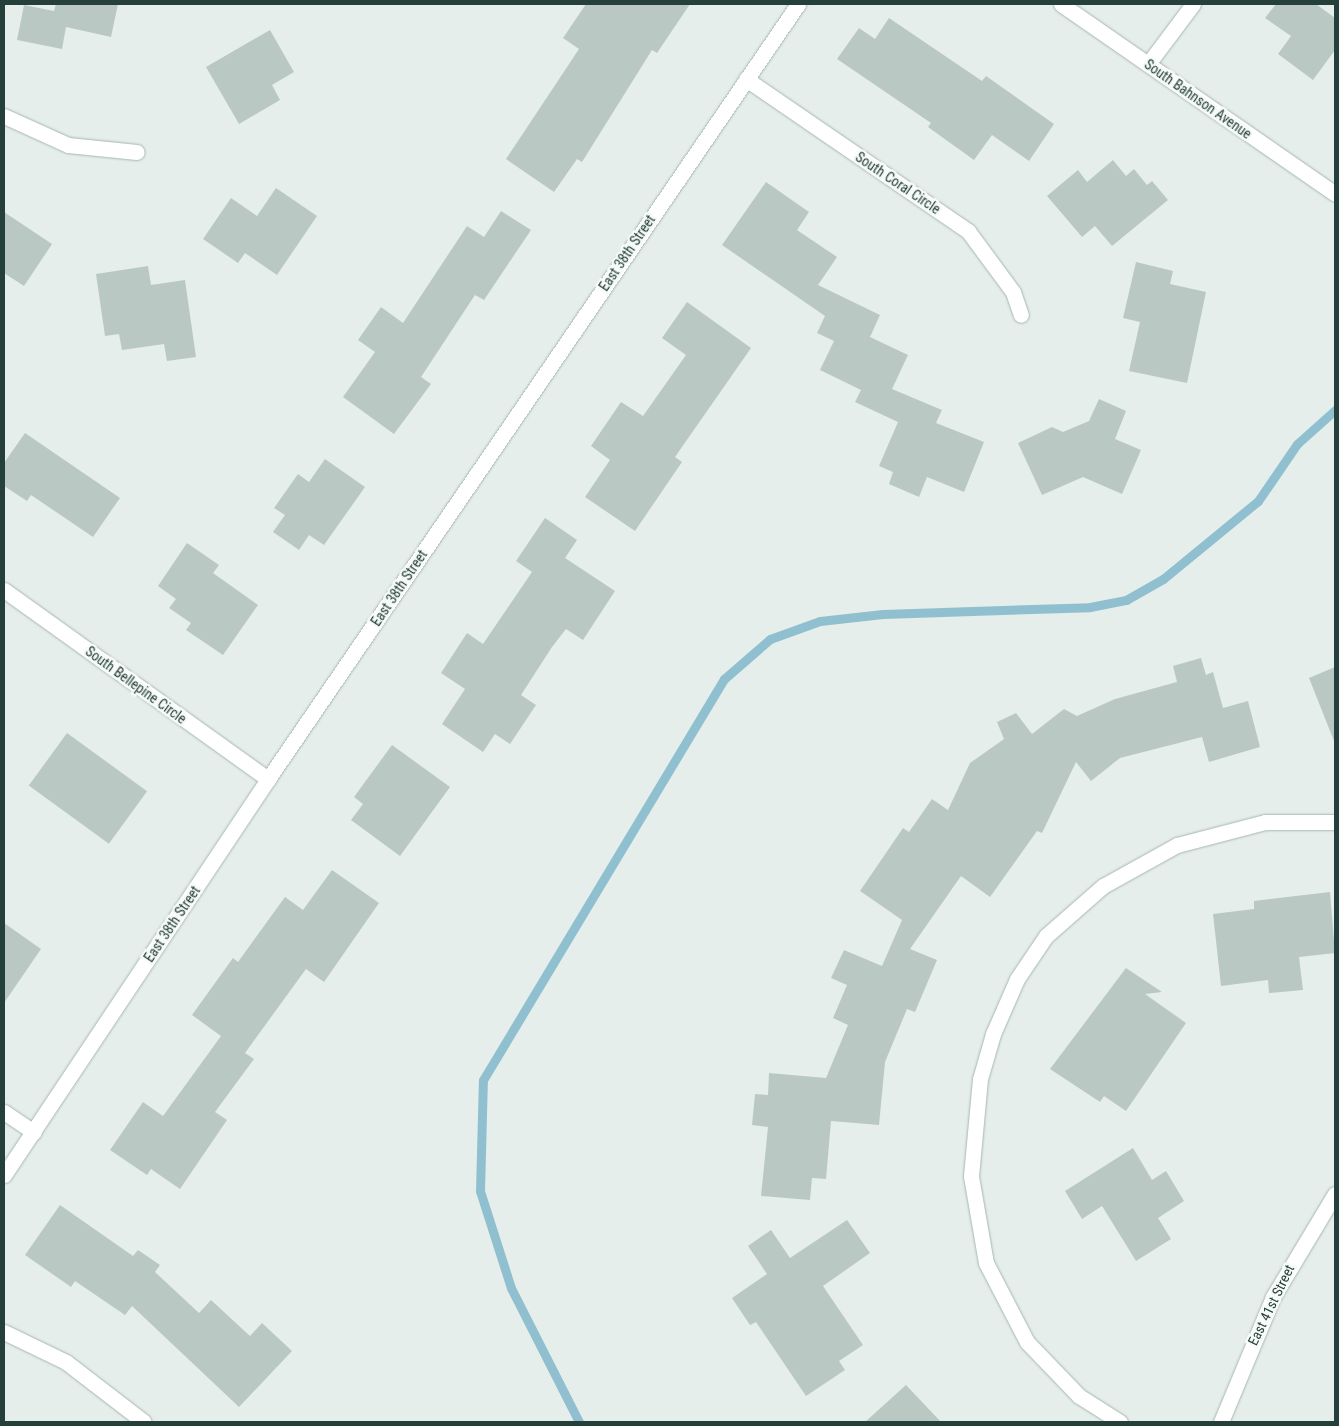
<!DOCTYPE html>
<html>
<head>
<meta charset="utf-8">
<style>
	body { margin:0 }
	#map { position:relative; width:1339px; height:1426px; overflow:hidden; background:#e5eeeb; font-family:"Roboto Condensed",sans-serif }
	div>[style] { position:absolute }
	.stream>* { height:9px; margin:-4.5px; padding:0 4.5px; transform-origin:4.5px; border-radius:4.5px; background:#90c0d0 }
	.building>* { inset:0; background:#bac8c4; transform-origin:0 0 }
	.roads { filter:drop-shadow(0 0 1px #a8b6b2) drop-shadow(0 0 1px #a8b6b2) }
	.minor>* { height:15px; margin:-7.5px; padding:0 7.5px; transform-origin:7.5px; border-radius:7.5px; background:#fff }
	.tertiary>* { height:15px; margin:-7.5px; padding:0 7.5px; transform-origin:7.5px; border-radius:7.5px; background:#fff }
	span { translate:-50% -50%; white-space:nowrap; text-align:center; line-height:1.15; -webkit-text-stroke:5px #f6faf8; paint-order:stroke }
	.street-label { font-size:14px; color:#253f3a }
	.frame { position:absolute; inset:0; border:5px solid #253f3a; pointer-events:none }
</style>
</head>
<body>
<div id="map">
	<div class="stream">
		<div style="left:579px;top:1422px;width:150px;rotate:-116.9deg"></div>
		<div style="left:511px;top:1288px;width:102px;rotate:-107.7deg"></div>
		<div style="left:480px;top:1191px;width:111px;rotate:-88.5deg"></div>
		<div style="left:483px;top:1080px;width:468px;rotate:-59deg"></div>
		<div style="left:724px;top:679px;width:61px;rotate:-41deg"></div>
		<div style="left:770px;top:639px;width:53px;rotate:-19.8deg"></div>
		<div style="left:820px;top:621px;width:63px;rotate:-6.3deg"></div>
		<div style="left:883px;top:614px;width:207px;rotate:-1.9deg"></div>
		<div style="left:1090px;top:607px;width:37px;rotate:-11deg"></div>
		<div style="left:1126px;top:600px;width:43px;rotate:-29.6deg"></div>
		<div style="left:1163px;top:579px;width:123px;rotate:-39.4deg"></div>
		<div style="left:1258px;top:501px;width:69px;rotate:-55.6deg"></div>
		<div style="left:1297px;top:444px;width:51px;rotate:-41.8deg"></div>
	</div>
	<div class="building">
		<div style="clip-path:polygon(56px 4px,118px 4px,111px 37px,66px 27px,62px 49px,17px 40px,24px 5px,54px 11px)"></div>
		<div style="clip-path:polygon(586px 4px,690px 4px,657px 53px,652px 50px,582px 162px,577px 159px,554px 192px,506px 159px,579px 49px,563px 38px)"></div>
		<div style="clip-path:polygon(1276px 4px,1316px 4px,1335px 18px,1335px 50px,1313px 80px,1278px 54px,1291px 36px,1265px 18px)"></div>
		<div style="clip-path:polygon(889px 18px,982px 81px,986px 76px,1054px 124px,1029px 161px,992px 135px,974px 160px,928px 127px,931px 123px,837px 59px,859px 28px,875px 39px)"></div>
		<div style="clip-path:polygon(270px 30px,294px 72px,272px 85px,280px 100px,239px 124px,206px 67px)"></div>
		<div style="clip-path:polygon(1113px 160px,1126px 176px,1134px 169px,1147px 185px,1152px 181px,1168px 200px,1112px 246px,1095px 226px,1082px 237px,1047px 196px,1078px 170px,1087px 182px)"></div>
		<div style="clip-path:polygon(766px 182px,809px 212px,797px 230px,837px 257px,818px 285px,880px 315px,870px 337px,908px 355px,892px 389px,942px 410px,936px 423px,984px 442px,964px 492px,927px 477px,919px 497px,889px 484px,893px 472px,879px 466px,898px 422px,855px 402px,861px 390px,820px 370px,834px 341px,817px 333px,825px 316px,722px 245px)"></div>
		<div style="clip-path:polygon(276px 188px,317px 216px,277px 275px,245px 253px,238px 263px,203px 239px,231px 198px,257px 216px)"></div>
		<div style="clip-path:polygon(501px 211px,531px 230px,484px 300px,475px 295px,421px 377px,431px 384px,394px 434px,343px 397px,375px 352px,358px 340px,381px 307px,403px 323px,467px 226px,484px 237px)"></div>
		<div style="clip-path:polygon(4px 212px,52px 244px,24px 286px,4px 273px)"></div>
		<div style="clip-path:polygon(1136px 262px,1173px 271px,1170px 284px,1206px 292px,1187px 383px,1129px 371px,1140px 322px,1123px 318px)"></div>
		<div style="clip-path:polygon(148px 266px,151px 285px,185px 280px,196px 357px,167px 361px,164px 344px,122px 350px,119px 334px,105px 336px,96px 274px)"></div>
		<div style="clip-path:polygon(687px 302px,751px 348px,675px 457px,682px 462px,635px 531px,585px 497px,610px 460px,591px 446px,621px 402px,643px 416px,686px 355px,662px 338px)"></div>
		<div style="clip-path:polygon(1099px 399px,1126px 411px,1115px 439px,1141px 450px,1122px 494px,1083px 477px,1042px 495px,1018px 443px,1052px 427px,1063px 432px,1089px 421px)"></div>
		<div style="clip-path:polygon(25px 433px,120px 498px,93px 537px,31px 495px,27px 501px,4px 486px,4px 463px)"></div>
		<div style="clip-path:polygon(325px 459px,365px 487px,324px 545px,309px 535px,299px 550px,273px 532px,285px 515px,274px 508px,298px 474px,309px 482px)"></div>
		<div style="clip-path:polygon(545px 518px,577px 540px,565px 558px,615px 591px,583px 640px,566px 629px,552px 647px,521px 695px,536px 705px,510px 744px,495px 734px,483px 752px,442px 724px,465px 689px,441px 673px,467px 633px,483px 644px,532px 572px,516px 561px)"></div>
		<div style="clip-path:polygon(187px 543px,219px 565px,213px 573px,258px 605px,223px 655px,186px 630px,191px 623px,169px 608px,176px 599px,158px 586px)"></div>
		<div style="clip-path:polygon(1201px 658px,1206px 675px,1213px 672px,1223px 708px,1248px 701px,1260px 747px,1209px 762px,1202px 737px,1120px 758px,1091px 781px,1076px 762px,1042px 833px,1037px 831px,990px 897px,961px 876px,910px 949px,937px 960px,915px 1012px,907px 1009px,885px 1062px,879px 1125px,831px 1121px,826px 1179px,812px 1178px,810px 1200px,761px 1196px,768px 1127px,752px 1125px,755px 1094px,768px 1095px,769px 1073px,826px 1078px,848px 1025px,833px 1018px,847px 985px,831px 978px,844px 950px,882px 966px,902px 920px,860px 891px,903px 828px,909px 832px,932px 799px,948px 810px,970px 763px,1004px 739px,997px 722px,1016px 713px,1032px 734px,1064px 709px,1077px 716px,1115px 699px,1177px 682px,1173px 666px)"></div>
		<div style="clip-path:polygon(1335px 667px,1335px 741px,1334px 741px,1309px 678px)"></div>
		<div style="left:67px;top:733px;width:99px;height:65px;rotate:36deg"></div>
		<div style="clip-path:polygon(392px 745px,450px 787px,400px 856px,351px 820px,363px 804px,354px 797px)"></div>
		<div style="clip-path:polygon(332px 870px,379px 903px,324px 982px,306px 969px,245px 1053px,254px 1059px,215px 1112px,227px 1120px,180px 1189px,151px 1169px,147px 1175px,110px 1150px,143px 1102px,163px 1116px,221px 1036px,192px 1015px,233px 958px,238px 962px,285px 897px,303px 910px)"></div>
		<div style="clip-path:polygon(1330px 892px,1335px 953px,1299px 957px,1303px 990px,1269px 993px,1268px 980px,1221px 986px,1213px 914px,1254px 909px,1254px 901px)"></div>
		<div style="clip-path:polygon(4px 923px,41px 949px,4px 1003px)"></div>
		<div style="clip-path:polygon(1126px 968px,1162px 992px,1145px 994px,1186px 1023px,1126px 1111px,1104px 1096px,1100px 1102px,1050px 1069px)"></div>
		<div style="clip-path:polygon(1133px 1148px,1152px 1180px,1166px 1171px,1184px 1201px,1158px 1218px,1171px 1239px,1136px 1261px,1102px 1206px,1082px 1219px,1065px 1191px)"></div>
		<div style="clip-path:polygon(60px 1205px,133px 1256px,138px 1250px,160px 1265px,155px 1272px,199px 1313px,211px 1300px,250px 1336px,262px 1323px,292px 1351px,239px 1407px,132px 1306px,125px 1315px,75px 1281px,71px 1287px,25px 1255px)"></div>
		<div style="clip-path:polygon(847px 1220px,870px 1253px,823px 1286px,863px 1345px,839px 1361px,845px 1370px,806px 1396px,756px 1322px,750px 1325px,732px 1298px,767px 1274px,748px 1246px,771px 1230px,790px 1258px)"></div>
		<div style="clip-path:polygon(906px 1385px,941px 1422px,865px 1422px)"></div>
	</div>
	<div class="roads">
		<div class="minor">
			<div style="left:1148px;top:64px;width:75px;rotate:-53.1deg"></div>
			<div style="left:746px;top:79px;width:269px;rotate:34.4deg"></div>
			<div style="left:968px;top:231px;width:76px;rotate:53.6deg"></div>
			<div style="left:1013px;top:292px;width:24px;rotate:71deg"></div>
			<div style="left:4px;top:116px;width:70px;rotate:24.4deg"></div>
			<div style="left:68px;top:145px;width:69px;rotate:5.8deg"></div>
			<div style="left:4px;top:590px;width:325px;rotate:35.6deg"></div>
			<div style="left:4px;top:1112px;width:36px;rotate:34deg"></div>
			<div style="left:4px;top:1175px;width:476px;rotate:-56.3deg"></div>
			<div style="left:268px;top:779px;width:939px;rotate:-55.63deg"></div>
			<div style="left:4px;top:1332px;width:69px;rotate:25.8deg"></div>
			<div style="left:66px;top:1362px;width:98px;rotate:37.6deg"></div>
			<div style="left:1120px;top:1422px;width:49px;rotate:-147.6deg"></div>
			<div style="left:1079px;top:1396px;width:75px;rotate:-133.9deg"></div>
			<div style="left:1027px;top:1342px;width:89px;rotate:-117.4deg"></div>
			<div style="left:986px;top:1263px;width:88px;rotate:-99.8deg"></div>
			<div style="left:971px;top:1176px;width:97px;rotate:-84.7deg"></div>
			<div style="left:980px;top:1079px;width:47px;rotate:-73.9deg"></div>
			<div style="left:993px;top:1034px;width:60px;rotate:-66.4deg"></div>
			<div style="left:1017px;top:979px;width:52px;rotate:-56deg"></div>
			<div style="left:1046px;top:936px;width:76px;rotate:-41.3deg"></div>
			<div style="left:1103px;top:886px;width:85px;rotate:-29deg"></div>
			<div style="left:1177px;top:845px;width:91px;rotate:-14.6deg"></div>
			<div style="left:1265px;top:822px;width:70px"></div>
		</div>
		<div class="tertiary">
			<div style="left:1061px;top:4px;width:333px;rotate:34.7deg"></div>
			<div style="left:1221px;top:1422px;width:135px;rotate:-67.4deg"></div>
			<div style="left:1273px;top:1297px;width:120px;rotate:-59deg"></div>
		</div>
	</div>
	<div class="street-label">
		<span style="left:1198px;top:99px;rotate:35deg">South Bahnson Avenue</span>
		<span style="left:898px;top:183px;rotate:34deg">South Coral Circle</span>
		<span style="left:627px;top:253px;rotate:-56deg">East 38th Street</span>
		<span style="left:399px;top:588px;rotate:-56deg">East 38th Street</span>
		<span style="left:136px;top:685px;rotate:36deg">South Bellepine Circle</span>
		<span style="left:172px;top:924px;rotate:-56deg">East 38th Street</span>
		<span style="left:1271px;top:1305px;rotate:-64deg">East 41st Street</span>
	</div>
	<div class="frame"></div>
</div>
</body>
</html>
